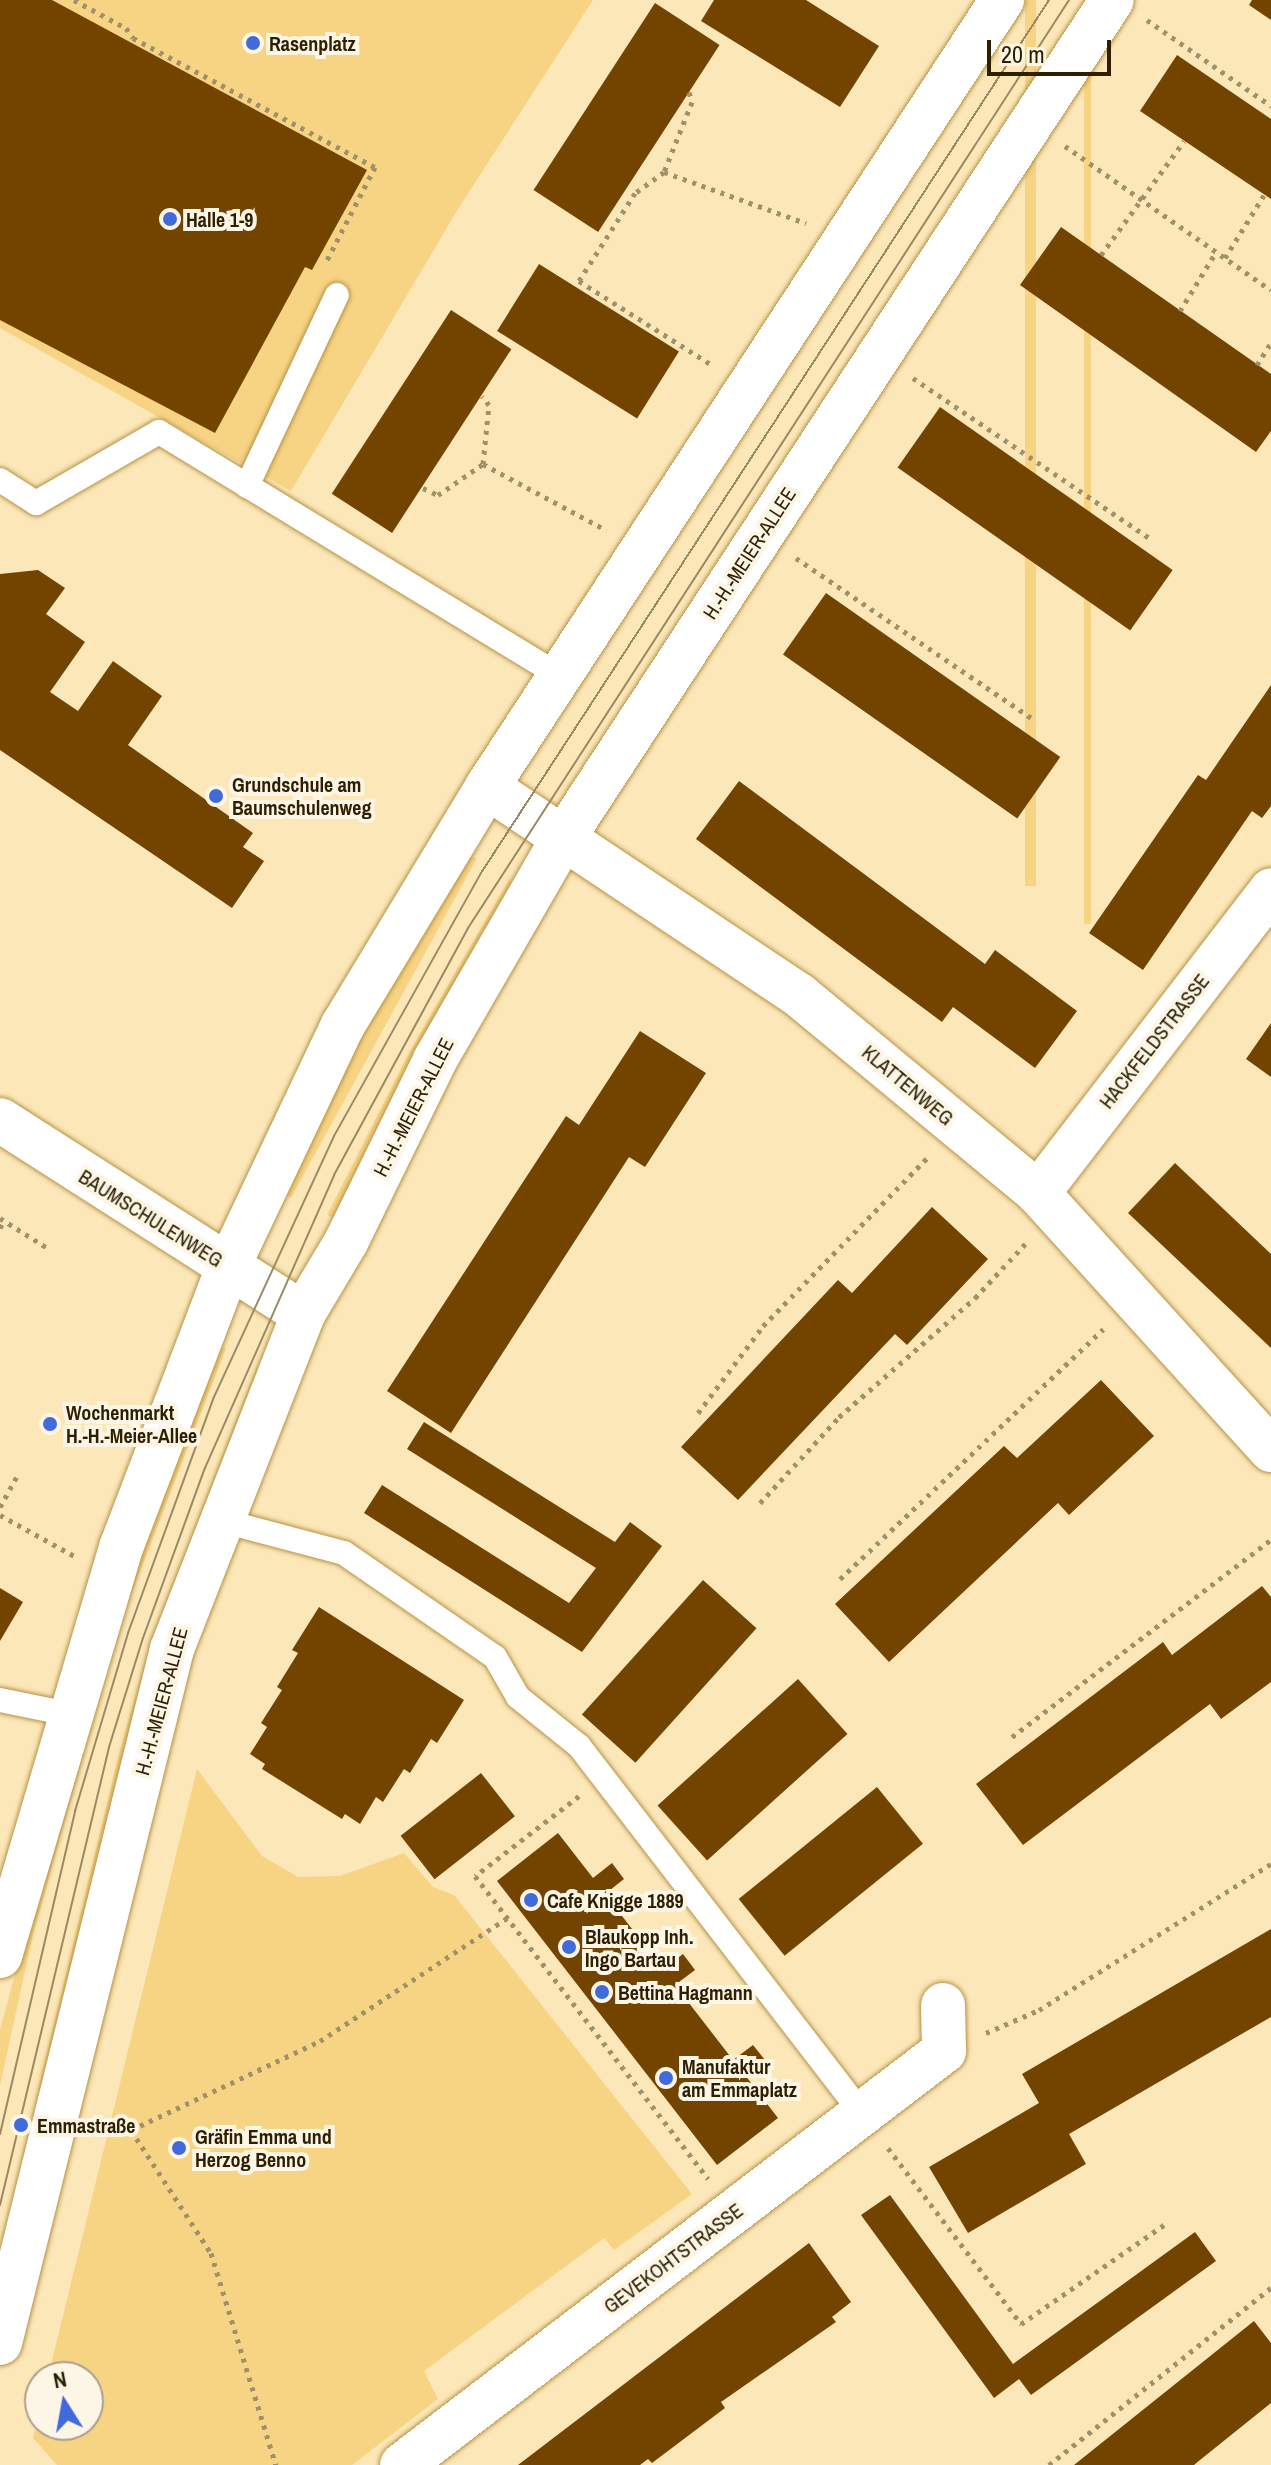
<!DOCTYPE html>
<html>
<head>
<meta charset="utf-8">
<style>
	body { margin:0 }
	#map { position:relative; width:1271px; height:2465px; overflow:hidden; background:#fce7b9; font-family:"Archivo Narrow",sans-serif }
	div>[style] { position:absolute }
	.green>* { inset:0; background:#f7d384; transform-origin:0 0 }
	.building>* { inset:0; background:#734400; transform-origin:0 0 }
	.path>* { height:5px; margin-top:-2.5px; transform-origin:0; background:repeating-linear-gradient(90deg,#a29068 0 4px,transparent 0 10px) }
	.roads { filter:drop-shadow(0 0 2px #b69344) drop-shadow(0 0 2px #b69344) }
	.service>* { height:24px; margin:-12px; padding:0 12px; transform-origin:12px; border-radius:12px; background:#fff }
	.minor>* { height:44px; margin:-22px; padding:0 22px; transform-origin:22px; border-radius:22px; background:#fff }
	.tram>* { height:2px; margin:-1px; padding:0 1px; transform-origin:1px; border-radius:1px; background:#9b8962 }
	.dots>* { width:22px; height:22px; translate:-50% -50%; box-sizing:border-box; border:4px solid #fdf6e7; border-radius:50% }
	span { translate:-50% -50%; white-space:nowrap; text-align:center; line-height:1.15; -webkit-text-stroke:8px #fdf6e7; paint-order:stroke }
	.poi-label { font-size:20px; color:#2d1f00; font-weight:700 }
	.left { translate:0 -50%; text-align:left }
	.street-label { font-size:20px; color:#2d1f00 }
	.north { position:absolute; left:24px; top:2361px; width:80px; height:80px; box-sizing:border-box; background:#fdf6e7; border:2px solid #aaa08b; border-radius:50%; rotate:349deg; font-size:22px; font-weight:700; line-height:32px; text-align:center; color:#2d1f00 }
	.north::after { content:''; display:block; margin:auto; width:28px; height:36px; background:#416adc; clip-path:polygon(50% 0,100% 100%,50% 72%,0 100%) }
	.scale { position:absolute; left:987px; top:40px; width:124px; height:36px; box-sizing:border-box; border:4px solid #2d1f00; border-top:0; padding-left:10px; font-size:24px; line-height:28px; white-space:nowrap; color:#2d1f00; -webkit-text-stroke:6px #fdf6e7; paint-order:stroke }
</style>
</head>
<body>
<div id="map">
	<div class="green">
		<div style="clip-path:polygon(0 0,593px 0,458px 209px,291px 491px,0 328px)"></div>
		<div style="left:1025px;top:0;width:11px;height:886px"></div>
		<div style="left:1084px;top:0;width:7px;height:924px"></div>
		<div style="clip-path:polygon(472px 857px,477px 858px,291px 1198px,276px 1191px,363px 1032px,462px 865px)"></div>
		<div style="clip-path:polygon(510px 878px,512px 884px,341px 1221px,327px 1215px,410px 1051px)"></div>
		<div style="clip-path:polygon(222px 1348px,226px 1348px,118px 1629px,33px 1935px,0 2085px,0 2030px,109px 1625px)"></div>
		<div style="clip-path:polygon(257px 1366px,260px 1373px,51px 2093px,38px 2090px,120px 1750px,151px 1641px)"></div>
		<div style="clip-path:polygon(197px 1769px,262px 1856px,298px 1877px,340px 1876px,404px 1853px,433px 1887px,454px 1895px,692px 2194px,614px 2250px,604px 2238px,424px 2371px,438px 2399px,352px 2465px,57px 2465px,33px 2438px,40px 2410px,40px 2425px,88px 2425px,88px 2377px,48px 2377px)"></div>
	</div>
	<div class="building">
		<div style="clip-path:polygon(0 0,52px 0,367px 170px,312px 270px,305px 267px,215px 433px,0 320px)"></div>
		<div style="clip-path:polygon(714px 0,806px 0,879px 46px,840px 107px,701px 21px)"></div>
		<div style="clip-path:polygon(1252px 0,1271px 0,1271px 20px,1249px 5px)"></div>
		<div style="left:655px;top:3px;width:77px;height:223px;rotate:33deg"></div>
		<div style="clip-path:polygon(1177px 55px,1271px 119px,1271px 199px,1140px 111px)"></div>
		<div style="clip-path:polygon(1061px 227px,1271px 374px,1271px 431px,1256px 452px,1020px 285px)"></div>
		<div style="left:539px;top:264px;width:165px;height:79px;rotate:32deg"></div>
		<div style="left:451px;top:310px;width:72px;height:219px;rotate:33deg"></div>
		<div style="left:940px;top:407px;width:284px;height:74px;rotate:35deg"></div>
		<div style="clip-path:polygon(38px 570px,65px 588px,46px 614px,85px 642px,50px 692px,78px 711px,113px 661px,162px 696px,128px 745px,253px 833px,243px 847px,264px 861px,232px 908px,0 750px,0 574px)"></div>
		<div style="left:826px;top:593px;width:286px;height:75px;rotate:35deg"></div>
		<div style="clip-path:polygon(1271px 685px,1271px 806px,1262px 818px,1252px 811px,1143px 970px,1089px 933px,1198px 775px,1206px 780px)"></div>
		<div style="clip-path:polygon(739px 781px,985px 964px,995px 950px,1077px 1011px,1035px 1068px,953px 1007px,942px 1022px,696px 839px)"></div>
		<div style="clip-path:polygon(1271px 1023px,1271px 1077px,1246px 1059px)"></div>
		<div style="clip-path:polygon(640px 1031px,706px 1073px,645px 1167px,629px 1157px,451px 1433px,387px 1391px,566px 1116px,579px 1125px)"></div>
		<div style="clip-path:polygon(1175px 1163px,1271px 1254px,1271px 1348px,1128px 1213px)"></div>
		<div style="clip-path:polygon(932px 1207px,988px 1259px,907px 1345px,895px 1334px,738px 1500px,681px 1447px,838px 1280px,852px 1293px)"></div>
		<div style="clip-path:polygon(1101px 1380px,1154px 1436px,1069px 1515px,1058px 1503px,889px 1662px,835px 1604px,1004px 1446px,1017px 1458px)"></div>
		<div style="clip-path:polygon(424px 1422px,615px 1542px,630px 1522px,662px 1546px,582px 1652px,364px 1513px,382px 1485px,569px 1603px,596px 1568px,407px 1449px)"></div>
		<div style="left:703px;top:1580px;width:72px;height:181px;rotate:42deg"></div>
		<div style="clip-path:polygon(1262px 1586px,1271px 1597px,1271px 1682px,1221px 1719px,1210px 1704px,1023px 1845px,976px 1784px,1163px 1642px,1172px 1655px)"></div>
		<div style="clip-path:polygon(0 1588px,23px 1602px,0 1641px)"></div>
		<div style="clip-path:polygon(319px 1607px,464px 1700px,437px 1743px,431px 1739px,410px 1773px,404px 1769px,383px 1802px,376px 1797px,360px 1824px,345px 1814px,342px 1819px,262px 1769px,265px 1764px,250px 1754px,267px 1727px,261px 1723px,282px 1690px,277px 1687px,298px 1653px,292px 1650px)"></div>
		<div style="left:798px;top:1679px;width:74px;height:189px;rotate:48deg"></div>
		<div style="left:481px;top:1773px;width:55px;height:102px;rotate:52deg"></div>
		<div style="left:877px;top:1787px;width:73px;height:178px;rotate:51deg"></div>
		<div style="clip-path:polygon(558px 1833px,593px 1878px,612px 1863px,624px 1879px,605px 1894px,663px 1969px,683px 1954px,695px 1970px,675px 1985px,733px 2060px,753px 2045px,765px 2060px,745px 2075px,778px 2118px,717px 2165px,497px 1881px)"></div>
		<div style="clip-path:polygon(1271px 1929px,1271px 2017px,1069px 2134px,1086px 2164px,968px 2233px,929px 2167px,1039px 2103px,1022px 2074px)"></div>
		<div style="clip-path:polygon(890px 2195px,1013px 2364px,1195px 2232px,1216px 2261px,1031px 2395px,1019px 2379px,994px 2398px,861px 2215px)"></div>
		<div style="clip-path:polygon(809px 2243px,851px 2302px,832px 2317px,836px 2322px,721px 2402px,725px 2408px,652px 2463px,648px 2459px,640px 2465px,518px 2465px)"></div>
		<div style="clip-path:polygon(1254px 2321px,1271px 2343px,1271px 2403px,1200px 2460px,1194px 2465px,1074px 2465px)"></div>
	</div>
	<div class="path">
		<div style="left:74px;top:0;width:59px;rotate:28.3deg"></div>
		<div style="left:126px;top:28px;width:12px;rotate:55deg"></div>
		<div style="left:133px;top:38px;width:274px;rotate:28.1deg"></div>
		<div style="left:375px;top:167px;width:109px;rotate:117.3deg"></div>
		<div style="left:1147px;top:20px;width:151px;rotate:34.7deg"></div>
		<div style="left:689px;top:92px;width:10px;rotate:73deg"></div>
		<div style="left:692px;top:102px;width:75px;rotate:111.8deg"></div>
		<div style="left:664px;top:172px;width:36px;rotate:144deg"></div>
		<div style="left:635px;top:193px;width:104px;rotate:122.5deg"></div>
		<div style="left:579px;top:281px;width:157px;rotate:32.3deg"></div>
		<div style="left:1065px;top:146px;width:251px;rotate:35deg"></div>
		<div style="left:664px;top:172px;width:151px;rotate:19.8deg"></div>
		<div style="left:1101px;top:255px;width:141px;rotate:-53.9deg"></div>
		<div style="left:1225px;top:258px;width:74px;rotate:-58.2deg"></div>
		<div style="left:1180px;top:311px;width:69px;rotate:-58.6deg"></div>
		<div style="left:1257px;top:365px;width:26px;rotate:-58deg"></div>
		<div style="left:913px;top:378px;width:287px;rotate:34.1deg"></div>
		<div style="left:483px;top:464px;width:140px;rotate:28.2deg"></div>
		<div style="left:423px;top:488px;width:17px;rotate:25deg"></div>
		<div style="left:438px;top:495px;width:55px;rotate:-34.6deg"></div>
		<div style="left:483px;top:464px;width:59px;rotate:-84.2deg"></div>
		<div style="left:489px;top:405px;width:11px;rotate:-128deg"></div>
		<div style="left:796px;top:558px;width:288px;rotate:34.2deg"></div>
		<div style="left:0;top:1218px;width:58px;rotate:32.3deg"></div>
		<div style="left:0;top:1228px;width:9px;rotate:-63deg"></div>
		<div style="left:698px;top:1413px;width:109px;rotate:-53.2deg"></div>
		<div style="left:763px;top:1326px;width:238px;rotate:-45.7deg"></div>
		<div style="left:760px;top:1503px;width:117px;rotate:-47.4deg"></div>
		<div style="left:839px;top:1417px;width:181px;rotate:-41.2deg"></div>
		<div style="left:975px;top:1298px;width:74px;rotate:-47.2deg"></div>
		<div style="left:0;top:1507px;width:35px;rotate:-61deg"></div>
		<div style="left:0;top:1515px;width:87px;rotate:28.9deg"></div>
		<div style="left:840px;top:1579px;width:363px;rotate:-43.5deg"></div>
		<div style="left:1012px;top:1737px;width:325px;rotate:-37.3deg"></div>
		<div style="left:579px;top:1796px;width:131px;rotate:142.4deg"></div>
		<div style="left:475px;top:1876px;width:382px;rotate:52.4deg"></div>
		<div style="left:986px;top:2033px;width:58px;rotate:-23.5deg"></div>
		<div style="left:1039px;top:2010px;width:274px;rotate:-32.2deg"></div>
		<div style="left:97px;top:2124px;width:35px;rotate:10deg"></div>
		<div style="left:131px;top:2130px;width:209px;rotate:-25.2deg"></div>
		<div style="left:320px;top:2041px;width:224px;rotate:-33.3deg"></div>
		<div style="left:131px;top:2130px;width:147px;rotate:57deg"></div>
		<div style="left:211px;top:2253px;width:222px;rotate:73deg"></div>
		<div style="left:888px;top:2148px;width:221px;rotate:52.9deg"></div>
		<div style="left:1021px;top:2324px;width:178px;rotate:-34.7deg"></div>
		<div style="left:1049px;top:2465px;width:284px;rotate:-38.6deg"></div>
	</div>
	<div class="roads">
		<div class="service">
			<div style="left:0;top:480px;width:43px;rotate:32.6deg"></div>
			<div style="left:36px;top:503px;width:142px;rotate:-30deg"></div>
			<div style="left:159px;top:432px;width:469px;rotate:31.3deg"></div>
			<div style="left:247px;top:486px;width:211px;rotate:-64.8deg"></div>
			<div style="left:219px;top:1520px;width:129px;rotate:14.8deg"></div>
			<div style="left:344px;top:1553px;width:183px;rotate:34.6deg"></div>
			<div style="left:495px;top:1657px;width:46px;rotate:60.1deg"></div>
			<div style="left:518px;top:1697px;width:78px;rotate:38.8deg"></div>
			<div style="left:579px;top:1746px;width:464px;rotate:52.4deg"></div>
			<div style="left:0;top:1700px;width:70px;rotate:11.5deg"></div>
		</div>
		<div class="minor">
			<div style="left:487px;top:787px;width:375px;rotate:33.7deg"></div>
			<div style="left:799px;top:995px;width:310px;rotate:39.6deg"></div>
			<div style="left:1038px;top:1193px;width:347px;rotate:47.8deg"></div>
			<div style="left:0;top:1120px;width:360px;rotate:32.6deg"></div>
			<div style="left:1038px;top:1193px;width:382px;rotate:-52.4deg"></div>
			<div style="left:0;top:1956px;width:429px;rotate:-73.5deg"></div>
			<div style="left:122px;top:1545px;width:298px;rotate:-69.1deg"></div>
			<div style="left:228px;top:1267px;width:268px;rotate:-64.6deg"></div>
			<div style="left:343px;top:1025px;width:278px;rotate:-58.8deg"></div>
			<div style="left:487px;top:787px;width:941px;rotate:-56.8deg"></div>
			<div style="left:0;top:2343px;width:715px;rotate:-76.08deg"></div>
			<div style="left:172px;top:1649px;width:360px;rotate:-68.6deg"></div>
			<div style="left:303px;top:1314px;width:84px;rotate:-59.2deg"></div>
			<div style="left:346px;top:1242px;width:203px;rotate:-63.9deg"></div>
			<div style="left:435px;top:1060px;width:258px;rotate:-60deg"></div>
			<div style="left:564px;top:837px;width:1000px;rotate:-56.79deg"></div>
			<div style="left:402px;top:2465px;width:682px;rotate:-37.37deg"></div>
			<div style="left:944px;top:2051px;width:46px;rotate:-91.2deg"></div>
		</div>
	</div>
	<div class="tram">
		<div style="left:0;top:2134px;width:332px;rotate:-76.9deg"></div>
		<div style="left:75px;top:1811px;width:186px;rotate:-73.4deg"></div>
		<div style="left:128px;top:1633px;width:251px;rotate:-70deg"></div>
		<div style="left:214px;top:1397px;width:287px;rotate:-65.3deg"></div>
		<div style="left:334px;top:1136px;width:301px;rotate:-60.8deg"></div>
		<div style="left:481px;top:873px;width:1042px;rotate:-56.95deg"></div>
		<div style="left:0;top:2205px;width:471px;rotate:-76.6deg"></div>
		<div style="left:109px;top:1747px;width:114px;rotate:-72.7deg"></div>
		<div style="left:143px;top:1638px;width:181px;rotate:-70deg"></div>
		<div style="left:205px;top:1468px;width:320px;rotate:-66.2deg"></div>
		<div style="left:334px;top:1175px;width:281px;rotate:-61.5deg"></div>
		<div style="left:468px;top:928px;width:1106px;rotate:-57.07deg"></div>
	</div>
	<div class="dots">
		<div style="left:253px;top:43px;background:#416adc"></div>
		<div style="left:170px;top:219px;background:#416adc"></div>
		<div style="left:216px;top:796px;background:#416adc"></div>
		<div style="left:50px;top:1424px;background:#416adc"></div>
		<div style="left:531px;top:1900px;background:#416adc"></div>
		<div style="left:569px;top:1947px;background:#416adc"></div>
		<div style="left:602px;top:1992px;background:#416adc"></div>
		<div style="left:666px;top:2078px;background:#416adc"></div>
		<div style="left:21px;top:2125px;background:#416adc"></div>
		<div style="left:179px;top:2148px;background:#416adc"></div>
	</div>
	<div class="poi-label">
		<span class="left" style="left:269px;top:43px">Rasenplatz</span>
		<span class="left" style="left:186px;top:219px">Halle 1-9</span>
		<span class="left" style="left:232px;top:796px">Grundschule am<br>Baumschulenweg</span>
		<span class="left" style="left:66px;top:1424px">Wochenmarkt<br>H.-H.-Meier-Allee</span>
		<span class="left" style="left:547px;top:1900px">Cafe Knigge 1889</span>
		<span class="left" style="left:585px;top:1948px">Blaukopp Inh.<br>Ingo Bartau</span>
		<span class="left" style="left:618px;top:1992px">Bettina Hagmann</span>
		<span class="left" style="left:682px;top:2078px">Manufaktur<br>am Emmaplatz</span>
		<span class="left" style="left:37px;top:2125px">Emmastraße</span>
		<span class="left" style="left:195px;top:2148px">Gräfin Emma und<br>Herzog Benno</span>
	</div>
	<div class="street-label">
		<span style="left:749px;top:553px;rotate:-57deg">H.-H.-MEIER-ALLEE</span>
		<span style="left:1154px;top:1041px;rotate:-52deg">HACKFELDSTRASSE</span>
		<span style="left:908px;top:1085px;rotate:40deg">KLATTENWEG</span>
		<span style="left:413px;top:1107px;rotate:-63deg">H.-H.-MEIER-ALLEE</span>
		<span style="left:151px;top:1218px;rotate:32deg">BAUMSCHULENWEG</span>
		<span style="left:161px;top:1701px;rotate:-75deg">H.-H.-MEIER-ALLEE</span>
		<span style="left:673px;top:2258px;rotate:-37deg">GEVEKOHTSTRASSE</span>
	</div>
	<div class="north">N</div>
	<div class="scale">20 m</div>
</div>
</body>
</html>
